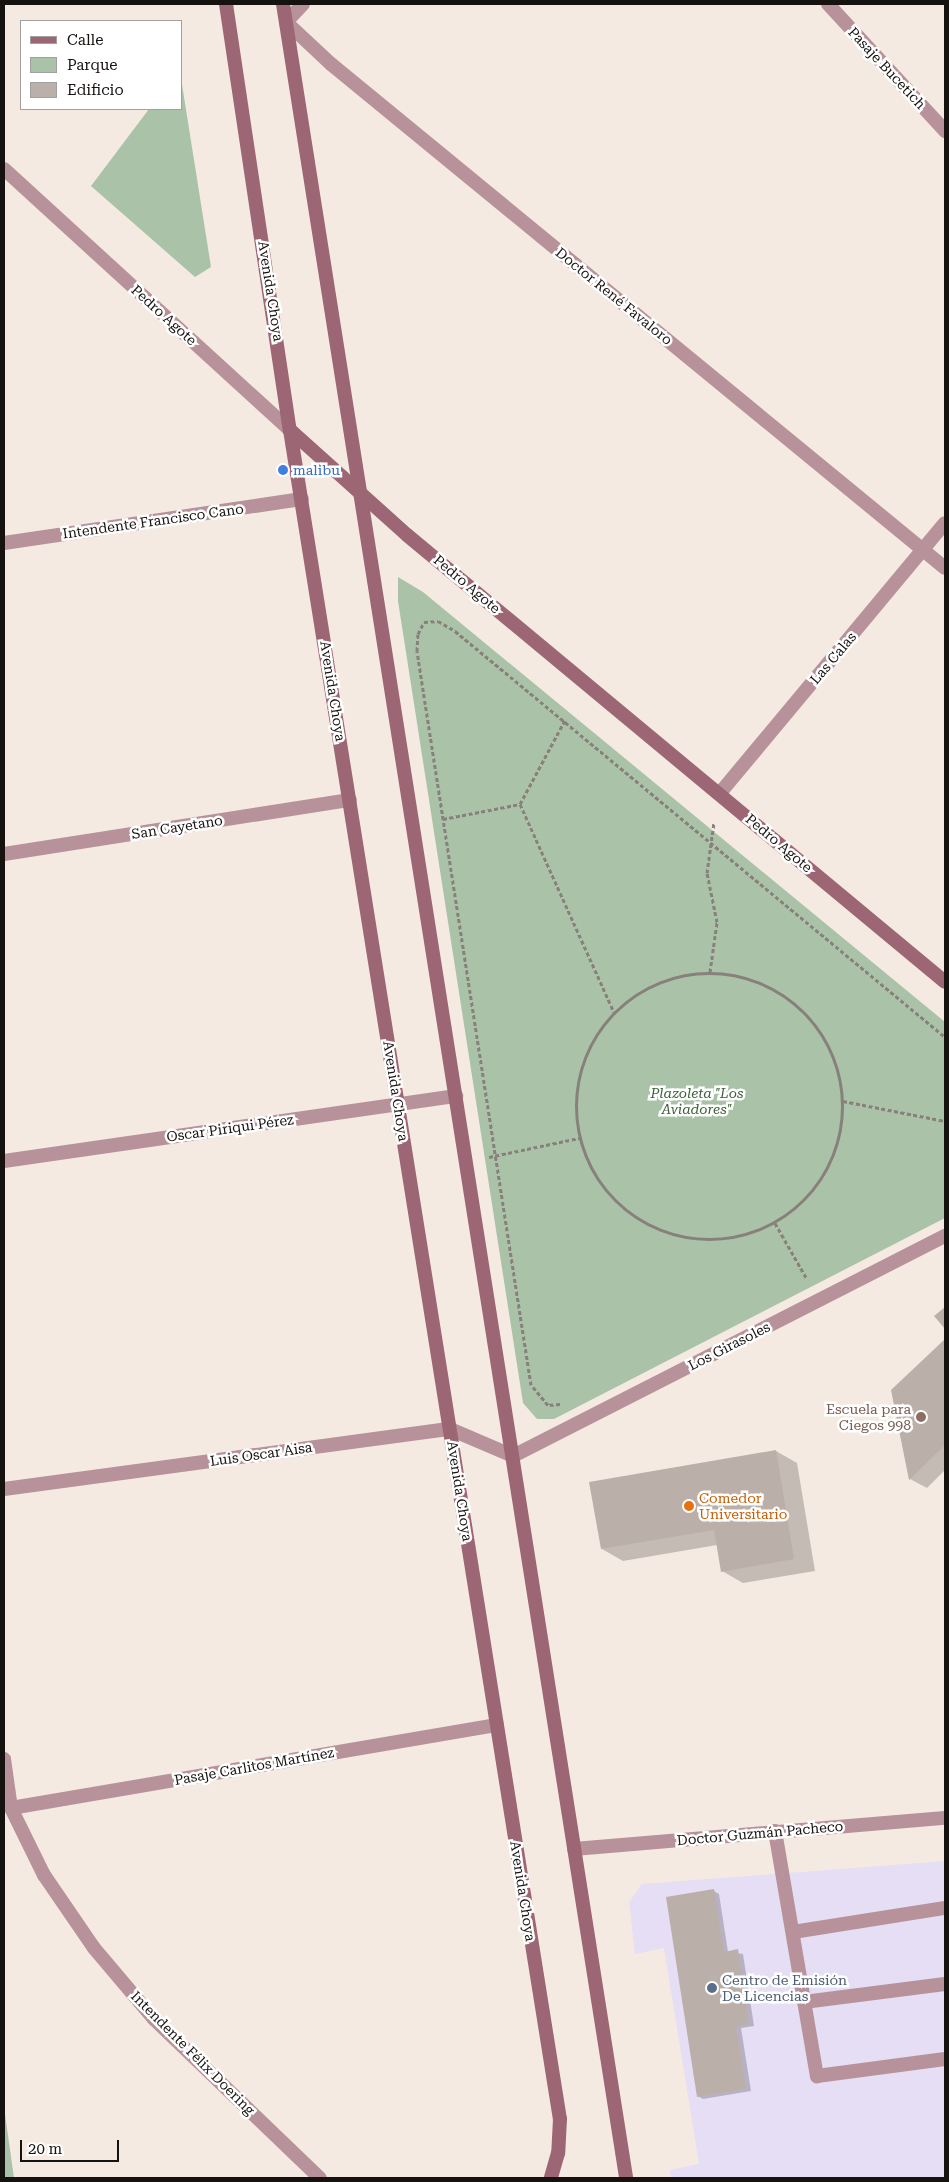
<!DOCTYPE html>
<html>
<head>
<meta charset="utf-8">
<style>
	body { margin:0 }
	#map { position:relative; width:949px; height:2182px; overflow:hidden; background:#f5eae2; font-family:"Roboto Serif",serif }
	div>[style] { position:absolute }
	.industrial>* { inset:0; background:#e5def4 }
	.green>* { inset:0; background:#aac2a8 }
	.shadow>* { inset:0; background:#0003 }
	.building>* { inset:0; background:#bbb0a9 }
	.path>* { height:3px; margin-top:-1.5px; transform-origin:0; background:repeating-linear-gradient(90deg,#87807b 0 4px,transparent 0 6.5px) }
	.path>.ring { margin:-1.5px; padding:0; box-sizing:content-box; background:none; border:3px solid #87807b; border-radius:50% }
	.service>* { height:14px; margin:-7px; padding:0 7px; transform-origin:7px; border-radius:7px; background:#b8929b }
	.minor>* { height:14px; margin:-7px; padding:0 7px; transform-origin:7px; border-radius:7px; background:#b8929b }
	.tertiary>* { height:14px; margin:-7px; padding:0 7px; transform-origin:7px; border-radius:7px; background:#b8929b }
	.secondary>* { height:14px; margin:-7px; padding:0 7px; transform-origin:7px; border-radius:7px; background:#9c6675 }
	.dots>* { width:14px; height:14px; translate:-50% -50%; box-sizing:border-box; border:2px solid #fff; border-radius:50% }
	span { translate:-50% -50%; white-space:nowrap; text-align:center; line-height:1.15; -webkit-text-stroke:5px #fff; paint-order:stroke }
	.street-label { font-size:14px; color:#161210 }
	.shop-label { font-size:14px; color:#366cbe }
	.left { translate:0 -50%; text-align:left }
	.park-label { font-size:14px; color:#3c613a; font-style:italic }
	.education-label { font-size:14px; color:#785e54 }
	.right { translate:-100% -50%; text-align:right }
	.food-label { font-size:14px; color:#c56008 }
	.service-label { font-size:14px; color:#4e5e75 }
	.frame { position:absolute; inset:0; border:5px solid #161210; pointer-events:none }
	.legend { position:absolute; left:20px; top:20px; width:162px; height:90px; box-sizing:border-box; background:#fff; border:1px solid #a2a09f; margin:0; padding:6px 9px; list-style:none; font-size:15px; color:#161210 }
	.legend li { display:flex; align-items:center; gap:10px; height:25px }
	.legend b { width:25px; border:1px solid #a2a09f }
	.scale { position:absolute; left:20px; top:2140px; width:99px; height:22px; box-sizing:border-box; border:2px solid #161210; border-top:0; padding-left:6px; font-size:15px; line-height:18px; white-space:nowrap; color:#161210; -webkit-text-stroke:4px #fff; paint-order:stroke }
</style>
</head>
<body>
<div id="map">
	<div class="industrial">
		<div style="clip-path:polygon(945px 1861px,945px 2178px,671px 2178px,670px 2170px,699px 2164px,664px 1948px,635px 1954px,629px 1902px,642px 1884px)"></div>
	</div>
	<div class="green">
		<div style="clip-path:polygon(181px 78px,211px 267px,195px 277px,91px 186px,149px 109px,181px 109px)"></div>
		<div style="clip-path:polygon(398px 577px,423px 592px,945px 1022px,945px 1218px,554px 1419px,537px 1419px,523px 1403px,398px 601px)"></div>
		<div style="clip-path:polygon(4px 2107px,14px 2178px,4px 2178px)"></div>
	</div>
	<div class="shadow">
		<div style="clip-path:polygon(945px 1341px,945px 1470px,927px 1488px,910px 1479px,892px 1391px)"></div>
		<div style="clip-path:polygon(776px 1451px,797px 1463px,815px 1571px,743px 1583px,722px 1571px,717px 1545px,623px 1561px,602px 1549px)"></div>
		<div style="clip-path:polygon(714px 1891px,719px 1894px,728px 1952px,743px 1954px,754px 2026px,741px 2028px,751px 2091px,703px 2099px,698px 2096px)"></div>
	</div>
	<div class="building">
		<div style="clip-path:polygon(945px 1307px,945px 1329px,934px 1316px)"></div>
		<div style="clip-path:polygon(945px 1339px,945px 1445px,909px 1480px,891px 1390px)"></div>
		<div style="clip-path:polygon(776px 1450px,794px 1559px,721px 1572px,714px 1530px,601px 1549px,589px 1482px)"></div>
		<div style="clip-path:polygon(714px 1889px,724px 1952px,738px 1949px,749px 2024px,736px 2026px,746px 2089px,697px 2097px,666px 1897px)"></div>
	</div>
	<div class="path">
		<div style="left:520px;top:804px;width:95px;rotate:-61.8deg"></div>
		<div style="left:443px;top:819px;width:78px;rotate:-11deg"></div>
		<div style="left:520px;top:804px;width:228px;rotate:65.7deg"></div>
		<div style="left:710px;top:972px;width:50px;rotate:-82deg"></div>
		<div style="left:717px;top:922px;width:50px;rotate:-101.5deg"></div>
		<div style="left:707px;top:873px;width:51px;rotate:-82.2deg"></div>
		<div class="ring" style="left:576px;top:973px;width:263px;height:263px"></div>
		<div style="left:843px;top:1101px;width:104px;rotate:11.1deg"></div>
		<div style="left:489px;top:1157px;width:92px;rotate:-11.9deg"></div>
		<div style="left:775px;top:1223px;width:64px;rotate:60.3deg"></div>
		<div style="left:560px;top:1404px;width:12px;rotate:175deg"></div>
		<div style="left:548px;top:1405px;width:26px;rotate:-130deg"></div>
		<div style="left:531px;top:1385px;width:743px;rotate:-98.83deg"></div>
		<div style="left:417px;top:651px;width:17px;rotate:-87deg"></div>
		<div style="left:418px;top:634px;width:13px;rotate:-63deg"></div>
		<div style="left:424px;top:622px;width:14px;rotate:-4deg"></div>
		<div style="left:438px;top:621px;width:20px;rotate:30deg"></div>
		<div style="left:455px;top:631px;width:636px;rotate:39.64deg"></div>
	</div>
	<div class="service">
		<div style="left:775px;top:1831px;width:249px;rotate:80.3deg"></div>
		<div style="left:817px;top:2076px;width:129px;rotate:-7.6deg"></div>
		<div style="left:793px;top:1932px;width:154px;rotate:-9deg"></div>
		<div style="left:804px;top:2002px;width:142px;rotate:-7.3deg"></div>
	</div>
	<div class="minor">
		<div style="left:303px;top:4px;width:25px;rotate:133deg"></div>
		<div style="left:286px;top:22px;width:62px;rotate:43deg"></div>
		<div style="left:331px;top:64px;width:794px;rotate:39.38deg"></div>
		<div style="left:828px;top:4px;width:173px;rotate:47.3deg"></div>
		<div style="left:4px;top:543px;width:301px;rotate:-8.4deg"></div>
		<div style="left:720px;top:793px;width:351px;rotate:-50.2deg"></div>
		<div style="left:4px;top:854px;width:350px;rotate:-8.9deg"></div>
		<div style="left:4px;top:1161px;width:457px;rotate:-8.2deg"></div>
		<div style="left:4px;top:1489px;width:450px;rotate:-7.7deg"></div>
		<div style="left:450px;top:1429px;width:69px;rotate:23.2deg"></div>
		<div style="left:513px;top:1456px;width:485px;rotate:-27deg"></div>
		<div style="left:4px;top:1759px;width:49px;rotate:81.9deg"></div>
		<div style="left:11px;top:1808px;width:75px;rotate:63.8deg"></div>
		<div style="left:44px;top:1875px;width:88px;rotate:55.6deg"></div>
		<div style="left:94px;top:1948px;width:93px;rotate:49.8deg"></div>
		<div style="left:154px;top:2019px;width:230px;rotate:43.8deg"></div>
		<div style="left:11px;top:1808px;width:493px;rotate:-9.7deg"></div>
		<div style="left:574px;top:1849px;width:372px;rotate:-4.8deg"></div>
	</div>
	<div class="tertiary">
		<div style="left:4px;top:169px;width:387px;rotate:42.4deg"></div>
	</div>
	<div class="secondary">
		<div style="left:226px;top:4px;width:431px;rotate:81.5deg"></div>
		<div style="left:290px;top:430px;width:1710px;rotate:80.92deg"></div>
		<div style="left:560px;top:2119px;width:34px;rotate:93deg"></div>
		<div style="left:558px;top:2153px;width:26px;rotate:106deg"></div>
		<div style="left:283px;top:4px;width:2201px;rotate:81.03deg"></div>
		<div style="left:290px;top:430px;width:157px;rotate:41.9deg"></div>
		<div style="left:407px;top:535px;width:699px;rotate:39.72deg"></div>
	</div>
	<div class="dots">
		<div style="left:283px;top:470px;background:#3f7fe0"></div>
		<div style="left:921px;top:1417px;background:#8d6e63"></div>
		<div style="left:689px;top:1506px;background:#e8710a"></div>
		<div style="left:712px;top:1988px;background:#5c6f8a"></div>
	</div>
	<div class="street-label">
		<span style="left:887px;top:68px;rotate:47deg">Pasaje Bucetich</span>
		<span style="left:271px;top:291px;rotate:81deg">Avenida Choya</span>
		<span style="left:614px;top:296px;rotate:39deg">Doctor René Favaloro</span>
		<span style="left:164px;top:315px;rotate:42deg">Pedro Agote</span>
		<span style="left:153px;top:521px;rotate:-8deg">Intendente Francisco Cano</span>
		<span style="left:467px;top:584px;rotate:40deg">Pedro Agote</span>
		<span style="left:833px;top:658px;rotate:-50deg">Las Calas</span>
		<span style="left:333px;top:691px;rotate:81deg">Avenida Choya</span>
		<span style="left:177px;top:827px;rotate:-9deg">San Cayetano</span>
		<span style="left:779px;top:843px;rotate:40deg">Pedro Agote</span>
		<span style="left:396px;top:1091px;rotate:81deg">Avenida Choya</span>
		<span style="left:230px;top:1128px;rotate:-8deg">Oscar Piriqui Pérez</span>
		<span style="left:729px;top:1346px;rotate:-27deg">Los Girasoles</span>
		<span style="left:261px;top:1454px;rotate:-8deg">Luis Oscar Aisa</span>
		<span style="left:460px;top:1491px;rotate:81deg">Avenida Choya</span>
		<span style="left:254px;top:1766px;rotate:-10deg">Pasaje Carlitos Martínez</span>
		<span style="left:760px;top:1833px;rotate:-5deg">Doctor Guzmán Pacheco</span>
		<span style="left:523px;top:1891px;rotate:81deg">Avenida Choya</span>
		<span style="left:193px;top:2053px;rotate:45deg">Intendente Félix Doering</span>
	</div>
	<div class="shop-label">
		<span class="left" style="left:293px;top:470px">malibu</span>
	</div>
	<div class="park-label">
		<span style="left:697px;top:1101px">Plazoleta "Los<br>Aviadores"</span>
	</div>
	<div class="education-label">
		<span class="right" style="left:911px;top:1417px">Escuela para<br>Ciegos 998</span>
	</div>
	<div class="food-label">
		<span class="left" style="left:699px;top:1506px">Comedor<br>Universitario</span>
	</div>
	<div class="service-label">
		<span class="left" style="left:722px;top:1988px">Centro de Emisión<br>De Licencias</span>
	</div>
	<div class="frame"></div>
	<ul class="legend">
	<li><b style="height:6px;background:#9c6675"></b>Calle</li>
	<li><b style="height:14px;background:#aac2a8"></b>Parque</li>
	<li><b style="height:14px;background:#bbb0a9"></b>Edificio</li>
	</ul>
	<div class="scale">20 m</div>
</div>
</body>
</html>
